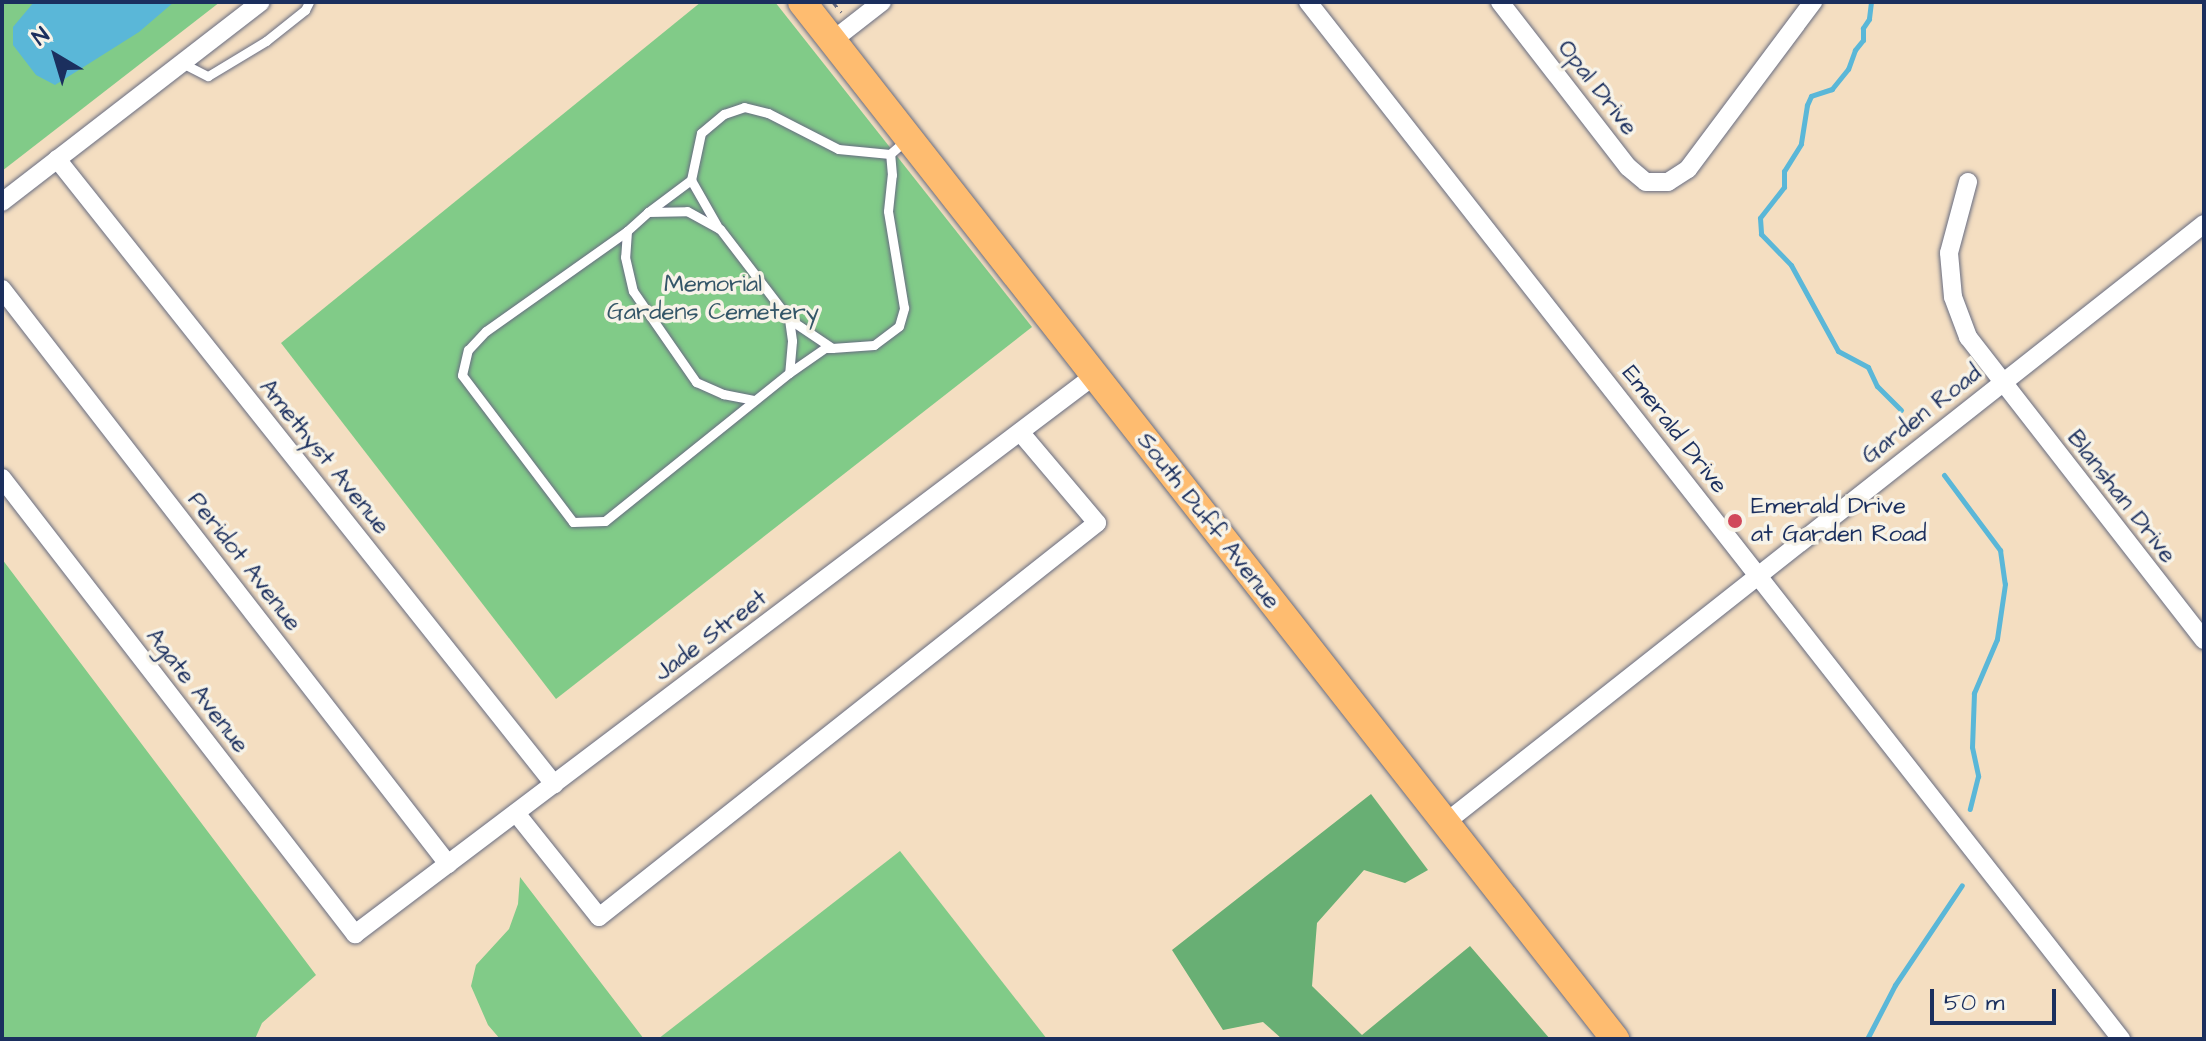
<!DOCTYPE html>
<html>
<head>
<meta charset="utf-8">
<style>
	body { margin:0 }
	#map { position:relative; width:2206px; height:1041px; overflow:hidden; background:#f4dec1; font-family:"Architects Daughter",sans-serif }
	div>[style] { position:absolute }
	.green>* { inset:0; background:#81cb88 }
	.forest>* { inset:0; background:#68af74 }
	.water>* { inset:0; background:#5ab7d8 }
	.stream>* { height:5px; margin:-2.5px; padding:0 2.5px; transform-origin:2.5px; border-radius:2.5px; background:#5ab7d8 }
	.path>* { height:3px; margin-top:-1.5px; transform-origin:0; background:repeating-linear-gradient(90deg,#676c81 0 6px,transparent 0 12px) }
	.roads { filter:drop-shadow(0 0 2px #676c81) drop-shadow(0 0 2px #676c81) }
	.lane>* { height:9px; margin:-4.5px; padding:0 4.5px; transform-origin:4.5px; border-radius:4.5px; background:#fff }
	.street>* { height:18px; margin:-9px; padding:0 9px; transform-origin:9px; border-radius:9px; background:#fff }
	.primary>* { height:28px; margin:-14px; padding:0 14px; transform-origin:14px; border-radius:14px; background:#febc70 }
	.dots>* { width:22px; height:22px; translate:-50% -50%; box-sizing:border-box; border:4px solid #f7f3e8; border-radius:50% }
	span { translate:-50% -50%; white-space:nowrap; text-align:center; line-height:1.15; -webkit-text-stroke:7px #f7f3e8; paint-order:stroke }
	.street-label { font-size:24px; color:#1b2f5e }
	.park-label { font-size:24px; color:#345668 }
	.poi-label { font-size:24px; color:#1b2f5e }
	.left { translate:0 -50%; text-align:left }
	.frame { position:absolute; inset:0; border:4px solid #1b2f5e; pointer-events:none }
	.north { position:absolute; left:16px; top:16px; width:80px; height:80px; -webkit-text-stroke:6px #f7f3e8; paint-order:stroke; rotate:322deg; font-size:22px; font-weight:700; line-height:32px; text-align:center; color:#1b2f5e }
	.north::after { content:''; display:block; margin:auto; width:28px; height:36px; background:#1b2f5e; clip-path:polygon(50% 0,100% 100%,50% 72%,0 100%) }
	.scale { position:absolute; left:1930px; top:989px; width:126px; height:36px; box-sizing:border-box; border:4px solid #1b2f5e; border-top:0; padding-left:10px; font-size:24px; line-height:28px; white-space:nowrap; color:#1b2f5e; -webkit-text-stroke:6px #f7f3e8; paint-order:stroke }
</style>
</head>
<body>
<div id="map">
	<div class="green">
		<div style="clip-path:polygon(2px 2px,220px 2px,2px 171px)"></div>
		<div style="clip-path:polygon(701px 2px,775px 2px,1032px 327px,556px 699px,281px 343px)"></div>
		<div style="clip-path:polygon(2px 559px,316px 975px,262px 1023px,255px 1039px,2px 1039px)"></div>
		<div style="clip-path:polygon(900px 851px,1047px 1039px,658px 1039px)"></div>
		<div style="clip-path:polygon(520px 877px,644px 1039px,500px 1039px,488px 1025px,471px 986px,476px 965px,509px 929px,518px 904px)"></div>
	</div>
	<div class="forest">
		<div style="clip-path:polygon(1371px 794px,1428px 870px,1405px 883px,1364px 870px,1317px 923px,1312px 986px,1362px 1035px,1470px 946px,1550px 1039px,1282px 1039px,1263px 1022px,1223px 1030px,1172px 950px)"></div>
	</div>
	<div class="water">
		<div style="clip-path:polygon(34px 2px,174px 2px,139px 32px,55px 85px,36px 75px,13px 45px,13px 27px)"></div>
	</div>
	<div class="stream">
		<div style="left:1871px;top:2px;width:17px;rotate:97deg"></div>
		<div style="left:1869px;top:19px;width:11px;rotate:124deg"></div>
		<div style="left:1863px;top:28px;width:12px;rotate:90deg"></div>
		<div style="left:1863px;top:40px;width:13px;rotate:129deg"></div>
		<div style="left:1855px;top:50px;width:20px;rotate:110deg"></div>
		<div style="left:1848px;top:69px;width:26px;rotate:129deg"></div>
		<div style="left:1832px;top:89px;width:22px;rotate:162deg"></div>
		<div style="left:1811px;top:96px;width:10px;rotate:114deg"></div>
		<div style="left:1807px;top:105px;width:39px;rotate:99deg"></div>
		<div style="left:1801px;top:144px;width:32px;rotate:122deg"></div>
		<div style="left:1784px;top:171px;width:16px;rotate:90deg"></div>
		<div style="left:1784px;top:187px;width:39px;rotate:128deg"></div>
		<div style="left:1760px;top:218px;width:16px;rotate:86deg"></div>
		<div style="left:1761px;top:234px;width:43px;rotate:45.9deg"></div>
		<div style="left:1791px;top:265px;width:98px;rotate:61.3deg"></div>
		<div style="left:1838px;top:351px;width:34px;rotate:28deg"></div>
		<div style="left:1868px;top:367px;width:21px;rotate:65deg"></div>
		<div style="left:1877px;top:386px;width:34px;rotate:45deg"></div>
		<div style="left:1944px;top:475px;width:94px;rotate:53.3deg"></div>
		<div style="left:2000px;top:550px;width:34px;rotate:82deg"></div>
		<div style="left:2005px;top:584px;width:56px;rotate:98.3deg"></div>
		<div style="left:1997px;top:639px;width:59px;rotate:113.1deg"></div>
		<div style="left:1974px;top:693px;width:54px;rotate:92.1deg"></div>
		<div style="left:1972px;top:747px;width:30px;rotate:78deg"></div>
		<div style="left:1978px;top:776px;width:34px;rotate:104deg"></div>
		<div style="left:1867px;top:1039px;width:61px;rotate:-62.6deg"></div>
		<div style="left:1895px;top:985px;width:120px;rotate:-56.2deg"></div>
	</div>
	<div class="path">
		<div style="left:833px;top:2px;width:13px;rotate:51deg"></div>
	</div>
	<div class="roads">
		<div class="lane">
			<div style="left:182px;top:63px;width:29px;rotate:27deg"></div>
			<div style="left:208px;top:76px;width:68px;rotate:-31.1deg"></div>
			<div style="left:266px;top:41px;width:50px;rotate:-38.5deg"></div>
			<div style="left:305px;top:10px;width:9px;rotate:-63deg"></div>
			<div style="left:691px;top:180px;width:56px;rotate:60.3deg"></div>
			<div style="left:687px;top:211px;width:38px;rotate:29deg"></div>
			<div style="left:720px;top:229px;width:113px;rotate:52.5deg"></div>
			<div style="left:789px;top:319px;width:22px;rotate:82deg"></div>
			<div style="left:792px;top:341px;width:32px;rotate:95deg"></div>
			<div style="left:789px;top:373px;width:236px;rotate:141.2deg"></div>
			<div style="left:605px;top:521px;width:32px;rotate:178deg"></div>
			<div style="left:573px;top:522px;width:184px;rotate:-127.1deg"></div>
			<div style="left:462px;top:375px;width:26px;rotate:-77deg"></div>
			<div style="left:468px;top:350px;width:26px;rotate:-47deg"></div>
			<div style="left:486px;top:331px;width:173px;rotate:-35.3deg"></div>
			<div style="left:627px;top:231px;width:28px;rotate:-42deg"></div>
			<div style="left:648px;top:212px;width:39px;rotate:-1deg"></div>
			<div style="left:648px;top:212px;width:54px;rotate:-36.7deg"></div>
			<div style="left:691px;top:180px;width:48px;rotate:-78deg"></div>
			<div style="left:701px;top:133px;width:30px;rotate:-40deg"></div>
			<div style="left:724px;top:114px;width:21px;rotate:-19deg"></div>
			<div style="left:744px;top:107px;width:25px;rotate:14deg"></div>
			<div style="left:768px;top:113px;width:79px;rotate:27.2deg"></div>
			<div style="left:838px;top:149px;width:52px;rotate:5.5deg"></div>
			<div style="left:627px;top:231px;width:26px;rotate:94deg"></div>
			<div style="left:625px;top:257px;width:35px;rotate:77deg"></div>
			<div style="left:633px;top:291px;width:111px;rotate:55.3deg"></div>
			<div style="left:696px;top:382px;width:30px;rotate:24deg"></div>
			<div style="left:723px;top:394px;width:31px;rotate:11deg"></div>
			<div style="left:789px;top:319px;width:52px;rotate:34deg"></div>
			<div style="left:832px;top:348px;width:42px;rotate:-4.1deg"></div>
			<div style="left:874px;top:345px;width:31px;rotate:-37deg"></div>
			<div style="left:899px;top:326px;width:19px;rotate:-74deg"></div>
			<div style="left:904px;top:308px;width:98px;rotate:-99.4deg"></div>
			<div style="left:888px;top:211px;width:36px;rotate:-84deg"></div>
			<div style="left:892px;top:175px;width:21px;rotate:-95deg"></div>
			<div style="left:890px;top:154px;width:21px;rotate:-41deg"></div>
			<div style="left:789px;top:373px;width:44px;rotate:-34.8deg"></div>
			<div style="left:825px;top:348px;width:7px"></div>
		</div>
		<div class="street">
			<div style="left:1308px;top:2px;width:1318px;rotate:51.9deg"></div>
			<div style="left:1500px;top:2px;width:209px;rotate:52.2deg"></div>
			<div style="left:1628px;top:167px;width:23px;rotate:40deg"></div>
			<div style="left:1646px;top:182px;width:22px"></div>
			<div style="left:1668px;top:182px;width:24px;rotate:-33deg"></div>
			<div style="left:1688px;top:169px;width:209px;rotate:-53.2deg"></div>
			<div style="left:833px;top:40px;width:62px;rotate:-37.8deg"></div>
			<div style="left:57px;top:159px;width:799px;rotate:51.51deg"></div>
			<div style="left:1968px;top:182px;width:73px;rotate:105deg"></div>
			<div style="left:1949px;top:253px;width:44px;rotate:84.8deg"></div>
			<div style="left:1953px;top:297px;width:43px;rotate:69.4deg"></div>
			<div style="left:1968px;top:337px;width:384px;rotate:52.1deg"></div>
			<div style="left:2px;top:202px;width:327px;rotate:-37.7deg"></div>
			<div style="left:2px;top:289px;width:728px;rotate:52.2deg"></div>
			<div style="left:2px;top:478px;width:577px;rotate:52.26deg"></div>
			<div style="left:355px;top:934px;width:927px;rotate:-37.07deg"></div>
			<div style="left:516px;top:813px;width:133px;rotate:51.4deg"></div>
			<div style="left:599px;top:917px;width:635px;rotate:-38.35deg"></div>
			<div style="left:1097px;top:523px;width:119px;rotate:-130.2deg"></div>
			<div style="left:1445px;top:823px;width:967px;rotate:-38.28deg"></div>
		</div>
		<div class="primary">
			<div style="left:802px;top:2px;width:1318px;rotate:51.9deg"></div>
		</div>
	</div>
	<div class="dots">
		<div style="left:1735px;top:521px;background:#d1495b"></div>
	</div>
	<div class="street-label">
		<span style="left:1597px;top:88px;rotate:52deg">Opal Drive</span>
		<span style="left:1922px;top:415px;rotate:-38deg">Garden Road</span>
		<span style="left:1674px;top:430px;rotate:52deg">Emerald Drive</span>
		<span style="left:324px;top:457px;rotate:51deg">Amethyst Avenue</span>
		<span style="left:2121px;top:497px;rotate:52deg">Blanshan Drive</span>
		<span style="left:1208px;top:521px;rotate:52deg">South Duff Avenue</span>
		<span style="left:244px;top:562px;rotate:52deg">Peridot Avenue</span>
		<span style="left:711px;top:636px;rotate:-37deg">Jade Street</span>
		<span style="left:197px;top:691px;rotate:52deg">Agate Avenue</span>
	</div>
	<div class="park-label">
		<span style="left:713px;top:299px">Memorial<br>Gardens Cemetery</span>
	</div>
	<div class="poi-label">
		<span class="left" style="left:1751px;top:521px">Emerald Drive<br>at Garden Road</span>
	</div>
	<div class="frame"></div>
	<div class="north">N</div>
	<div class="scale">50 m</div>
</div>
</body>
</html>
